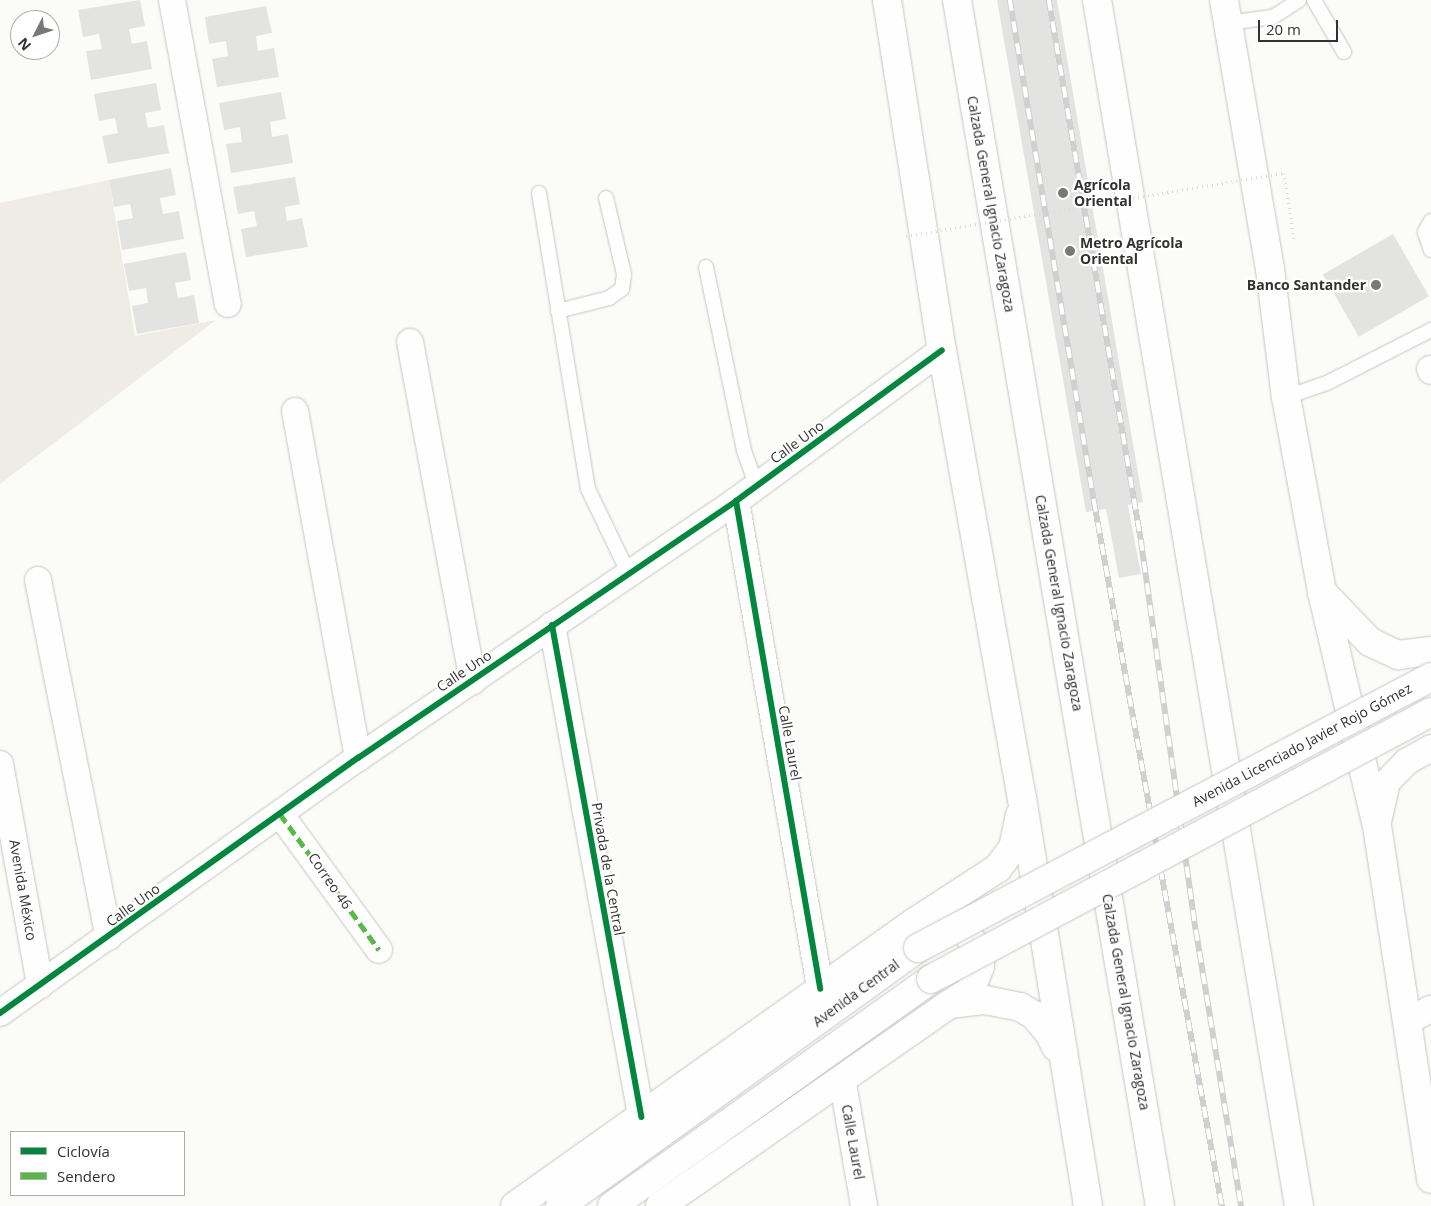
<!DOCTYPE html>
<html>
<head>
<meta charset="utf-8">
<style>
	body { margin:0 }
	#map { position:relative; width:1431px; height:1206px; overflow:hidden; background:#fbfbf7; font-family:"Open Sans",sans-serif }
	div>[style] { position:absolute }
	.built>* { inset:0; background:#eeece4 }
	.building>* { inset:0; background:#e3e3e1; transform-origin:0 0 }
	.roads { filter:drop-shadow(0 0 1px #c6c6c3) drop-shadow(0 0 1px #c6c6c3) }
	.service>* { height:14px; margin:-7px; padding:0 7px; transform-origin:7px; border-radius:7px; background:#fefefe }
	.minor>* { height:26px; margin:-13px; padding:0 13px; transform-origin:13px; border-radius:13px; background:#fefefe }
	.secondary>* { height:28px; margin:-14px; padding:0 14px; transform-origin:14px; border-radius:14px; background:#fefefe }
	.primary>* { height:28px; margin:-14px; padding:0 14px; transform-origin:14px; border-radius:14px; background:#fefefe }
	.motorway>* { height:28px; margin:-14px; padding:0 14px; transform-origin:14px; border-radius:14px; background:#fefefe }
	.rail>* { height:5.5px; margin-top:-2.75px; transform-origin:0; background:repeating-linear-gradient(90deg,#fff 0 11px,#d0d0d0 0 22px); box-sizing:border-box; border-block:1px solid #d0d0d0 }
	.path-bridge>* { height:3px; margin-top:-1.5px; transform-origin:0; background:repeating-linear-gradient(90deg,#dadad9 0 1px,transparent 0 5px) }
	.bridges { filter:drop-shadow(0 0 1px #c6c6c3) drop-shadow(0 0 1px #c6c6c3) }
	.primary-bridge>* { height:28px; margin:-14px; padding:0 14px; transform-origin:14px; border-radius:14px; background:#fefefe }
	.quiet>* { height:5px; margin-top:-2.5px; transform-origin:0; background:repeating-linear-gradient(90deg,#58b947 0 10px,transparent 0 15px) }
	.cycleway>* { height:6px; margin:-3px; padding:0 3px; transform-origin:3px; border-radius:3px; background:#00873e }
	.dots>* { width:14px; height:14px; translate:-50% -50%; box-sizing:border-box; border:2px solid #fff; border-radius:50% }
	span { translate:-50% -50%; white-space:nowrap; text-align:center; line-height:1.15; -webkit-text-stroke:4.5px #fff; paint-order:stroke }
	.poi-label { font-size:14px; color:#333230; font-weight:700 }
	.left { translate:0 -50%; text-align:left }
	.right { translate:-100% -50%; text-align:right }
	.street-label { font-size:14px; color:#333230 }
	.legend { position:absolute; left:10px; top:1131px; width:175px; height:65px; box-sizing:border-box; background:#fff; border:1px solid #adadac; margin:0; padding:6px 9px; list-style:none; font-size:15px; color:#333230 }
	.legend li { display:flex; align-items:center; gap:10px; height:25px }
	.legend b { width:25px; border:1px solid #adadac }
	.north { position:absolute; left:10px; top:10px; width:50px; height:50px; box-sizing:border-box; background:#fff; border:1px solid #adadac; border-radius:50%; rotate:229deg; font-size:14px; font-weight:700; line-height:20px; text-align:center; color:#333230 }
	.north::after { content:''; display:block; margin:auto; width:18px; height:22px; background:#797876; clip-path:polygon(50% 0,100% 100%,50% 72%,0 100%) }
	.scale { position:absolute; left:1258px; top:20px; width:80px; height:22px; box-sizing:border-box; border:2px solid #333230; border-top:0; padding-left:6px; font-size:15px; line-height:18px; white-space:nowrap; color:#333230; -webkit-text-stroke:4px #fff; paint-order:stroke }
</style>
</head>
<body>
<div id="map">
	<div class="built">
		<div style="clip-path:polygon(109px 180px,135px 336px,216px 320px,0 484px,0 203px)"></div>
	</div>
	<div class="building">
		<div style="clip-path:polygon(140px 0,145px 26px,129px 29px,132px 44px,147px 41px,152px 69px,91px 80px,86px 51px,102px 49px,99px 34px,83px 37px,78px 10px)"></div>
		<div style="clip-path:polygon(997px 0,1057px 0,1143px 502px,1128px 505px,1141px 574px,1119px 578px,1106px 509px,1086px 512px)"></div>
		<div style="clip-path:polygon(266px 6px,272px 33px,256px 36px,258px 51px,274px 48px,279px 77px,217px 87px,212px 59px,228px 56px,226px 41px,209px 44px,205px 17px)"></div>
		<div style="clip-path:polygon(156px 83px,161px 110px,145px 113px,148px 128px,164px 125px,169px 153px,108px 164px,102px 136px,118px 133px,115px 118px,99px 121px,94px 94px)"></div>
		<div style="clip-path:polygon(281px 92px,286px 119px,270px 122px,272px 137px,288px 134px,293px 163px,231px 173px,226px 144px,242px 142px,240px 127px,224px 130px,219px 103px)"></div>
		<div style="clip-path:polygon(171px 168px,176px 195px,160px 198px,163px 214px,179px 211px,184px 239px,122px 250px,117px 221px,133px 218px,130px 204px,114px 207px,109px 180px)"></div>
		<div style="clip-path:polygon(295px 177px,300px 204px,285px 207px,287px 221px,302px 218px,308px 247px,246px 257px,241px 229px,257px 226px,254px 211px,238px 214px,233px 187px)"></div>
		<div style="left:1393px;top:234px;width:72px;height:81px;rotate:60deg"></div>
		<div style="clip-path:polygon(186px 252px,191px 280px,175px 283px,178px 298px,194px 295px,199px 323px,137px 334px,132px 306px,148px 303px,146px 288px,129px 291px,124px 264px)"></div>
	</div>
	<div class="roads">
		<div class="service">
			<div style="left:1314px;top:0;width:60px;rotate:60deg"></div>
			<div style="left:1228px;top:23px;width:45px;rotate:-7.6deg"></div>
			<div style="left:1273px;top:17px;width:31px;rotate:-33deg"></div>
			<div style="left:539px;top:193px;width:300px;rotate:80.6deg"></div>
			<div style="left:588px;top:489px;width:92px;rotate:64.3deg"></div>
			<div style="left:1431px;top:221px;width:13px;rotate:119deg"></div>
			<div style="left:1425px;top:232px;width:19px;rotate:72deg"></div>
			<div style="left:706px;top:267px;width:188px;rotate:78.3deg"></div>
			<div style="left:744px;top:451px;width:37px;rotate:70deg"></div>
			<div style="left:558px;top:311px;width:53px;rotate:-14.3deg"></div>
			<div style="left:609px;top:298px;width:16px;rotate:-35deg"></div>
			<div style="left:622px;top:289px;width:15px;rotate:-82deg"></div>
			<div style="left:624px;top:274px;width:78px;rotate:-103.3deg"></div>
			<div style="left:1286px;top:397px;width:43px;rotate:-18.9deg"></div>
			<div style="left:1327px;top:383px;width:117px;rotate:-27deg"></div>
		</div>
		<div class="minor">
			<div style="left:172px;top:0;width:309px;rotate:79.6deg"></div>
			<div style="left:410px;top:342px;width:345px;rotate:79.5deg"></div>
			<div style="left:1430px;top:369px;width:2px;rotate:63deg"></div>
			<div style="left:295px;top:411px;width:353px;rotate:79.7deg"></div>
			<div style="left:736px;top:501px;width:495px;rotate:80.2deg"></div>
			<div style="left:38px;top:580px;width:364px;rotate:78.8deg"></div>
			<div style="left:552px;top:625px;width:500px;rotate:79.7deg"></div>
			<div style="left:0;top:764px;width:225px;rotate:79.7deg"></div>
			<div style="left:280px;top:814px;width:168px;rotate:53.9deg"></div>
			<div style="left:1377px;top:826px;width:45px;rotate:-77.2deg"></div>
			<div style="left:1387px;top:782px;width:28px;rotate:-46deg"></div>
			<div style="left:1406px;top:762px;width:29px;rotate:-29deg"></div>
			<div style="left:0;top:1013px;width:440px;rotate:-35.5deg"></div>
			<div style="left:358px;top:758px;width:457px;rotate:-34.2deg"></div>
			<div style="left:736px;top:501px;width:255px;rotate:-36.2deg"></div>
			<div style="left:1408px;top:1021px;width:26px;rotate:-28deg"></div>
			<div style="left:842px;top:1078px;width:130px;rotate:80.2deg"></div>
		</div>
		<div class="secondary">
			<div style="left:887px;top:0;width:354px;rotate:81.1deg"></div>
			<div style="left:942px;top:350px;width:455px;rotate:79.9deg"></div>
			<div style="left:1022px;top:798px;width:413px;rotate:80.8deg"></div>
			<div style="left:1224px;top:0;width:273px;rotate:80.3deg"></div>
			<div style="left:1270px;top:269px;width:129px;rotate:82.9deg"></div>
			<div style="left:1286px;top:397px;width:198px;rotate:79.5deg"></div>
			<div style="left:1322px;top:592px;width:240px;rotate:76.8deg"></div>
			<div style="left:1377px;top:826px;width:357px;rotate:81.3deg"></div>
			<div style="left:1322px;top:592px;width:69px;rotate:46.2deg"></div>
			<div style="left:1370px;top:642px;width:31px;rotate:25deg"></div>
			<div style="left:1398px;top:655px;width:33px;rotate:-7deg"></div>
			<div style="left:939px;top:919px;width:19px;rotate:16deg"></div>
			<div style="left:957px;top:924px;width:13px;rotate:39deg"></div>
			<div style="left:967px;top:932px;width:25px;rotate:61deg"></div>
			<div style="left:979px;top:954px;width:12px;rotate:85deg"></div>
			<div style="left:980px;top:966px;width:26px;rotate:111deg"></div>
			<div style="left:971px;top:990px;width:25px;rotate:146deg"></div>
			<div style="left:515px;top:1206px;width:491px;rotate:-35.4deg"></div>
			<div style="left:915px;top:922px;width:99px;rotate:-33deg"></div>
			<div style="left:998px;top:868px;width:25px;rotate:-53deg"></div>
			<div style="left:1013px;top:848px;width:34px;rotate:-78deg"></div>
			<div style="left:660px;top:1206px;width:353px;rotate:-34.9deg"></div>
			<div style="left:950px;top:1004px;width:35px;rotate:-7deg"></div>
			<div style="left:985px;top:1000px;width:36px;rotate:11deg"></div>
			<div style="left:1020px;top:1007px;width:16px;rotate:30deg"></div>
			<div style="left:1034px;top:1015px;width:23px;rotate:50deg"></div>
			<div style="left:1049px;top:1033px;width:16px;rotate:63deg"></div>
		</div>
		<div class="primary">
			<div style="left:560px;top:1206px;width:441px;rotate:-35.8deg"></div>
			<div style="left:612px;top:1206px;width:392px;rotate:-35.4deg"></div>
		</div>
		<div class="motorway">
			<div style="left:957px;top:0;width:1223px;rotate:80.45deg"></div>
			<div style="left:1097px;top:0;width:1223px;rotate:80.49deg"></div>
		</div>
	</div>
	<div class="rail">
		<div style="left:1010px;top:0;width:508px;rotate:80.48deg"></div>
		<div style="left:1094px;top:501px;width:717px;rotate:79.71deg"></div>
		<div style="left:1049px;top:0;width:548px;rotate:80.33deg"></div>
		<div style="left:1141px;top:540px;width:394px;rotate:82deg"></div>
		<div style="left:1196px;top:930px;width:280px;rotate:80.7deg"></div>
	</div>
	<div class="path-bridge">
		<div style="left:906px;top:236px;width:383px;rotate:-9.5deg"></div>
		<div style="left:1284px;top:173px;width:67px;rotate:81.4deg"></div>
	</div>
	<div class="bridges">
		<div class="primary-bridge">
			<div style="left:918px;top:948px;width:580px;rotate:-27.85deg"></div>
			<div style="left:931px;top:979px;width:567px;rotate:-28.1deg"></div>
		</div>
	</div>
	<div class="quiet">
		<div style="left:280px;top:814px;width:168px;rotate:53.9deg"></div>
	</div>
	<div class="cycleway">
		<div style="left:736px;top:501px;width:495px;rotate:80.2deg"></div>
		<div style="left:552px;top:625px;width:500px;rotate:79.7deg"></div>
		<div style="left:0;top:1013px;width:440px;rotate:-35.5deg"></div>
		<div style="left:358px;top:758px;width:457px;rotate:-34.2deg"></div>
		<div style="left:736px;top:501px;width:255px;rotate:-36.2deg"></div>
	</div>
	<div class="dots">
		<div style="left:1063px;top:193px;background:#797876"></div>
		<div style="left:1070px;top:251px;background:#797876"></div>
		<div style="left:1376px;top:285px;background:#797876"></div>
	</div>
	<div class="poi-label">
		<span class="left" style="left:1074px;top:193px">Agrícola<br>Oriental</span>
		<span class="left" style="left:1080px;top:251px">Metro Agrícola<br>Oriental</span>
		<span class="right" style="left:1366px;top:285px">Banco Santander</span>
	</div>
	<div class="street-label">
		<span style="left:991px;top:204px;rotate:80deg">Calzada General Ignacio Zaragoza</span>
		<span style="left:797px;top:442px;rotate:-36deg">Calle Uno</span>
		<span style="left:1059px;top:603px;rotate:80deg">Calzada General Ignacio Zaragoza</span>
		<span style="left:464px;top:671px;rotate:-34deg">Calle Uno</span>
		<span style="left:790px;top:743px;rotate:80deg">Calle Laurel</span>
		<span style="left:1302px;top:745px;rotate:-28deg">Avenida Licenciado Javier Rojo Gómez</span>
		<span style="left:608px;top:869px;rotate:80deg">Privada de la Central</span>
		<span style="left:330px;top:881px;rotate:55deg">Correo 46</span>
		<span style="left:23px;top:890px;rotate:80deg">Avenida México</span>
		<span style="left:133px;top:905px;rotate:-36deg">Calle Uno</span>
		<span style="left:856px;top:993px;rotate:-36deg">Avenida Central</span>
		<span style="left:1126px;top:1002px;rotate:80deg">Calzada General Ignacio Zaragoza</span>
		<span style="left:853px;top:1142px;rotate:80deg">Calle Laurel</span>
	</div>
	<ul class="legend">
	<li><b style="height:6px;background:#00873e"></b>Ciclovía</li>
	<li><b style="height:6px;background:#58b947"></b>Sendero</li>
	</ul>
	<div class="north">N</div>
	<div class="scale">20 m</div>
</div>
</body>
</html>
